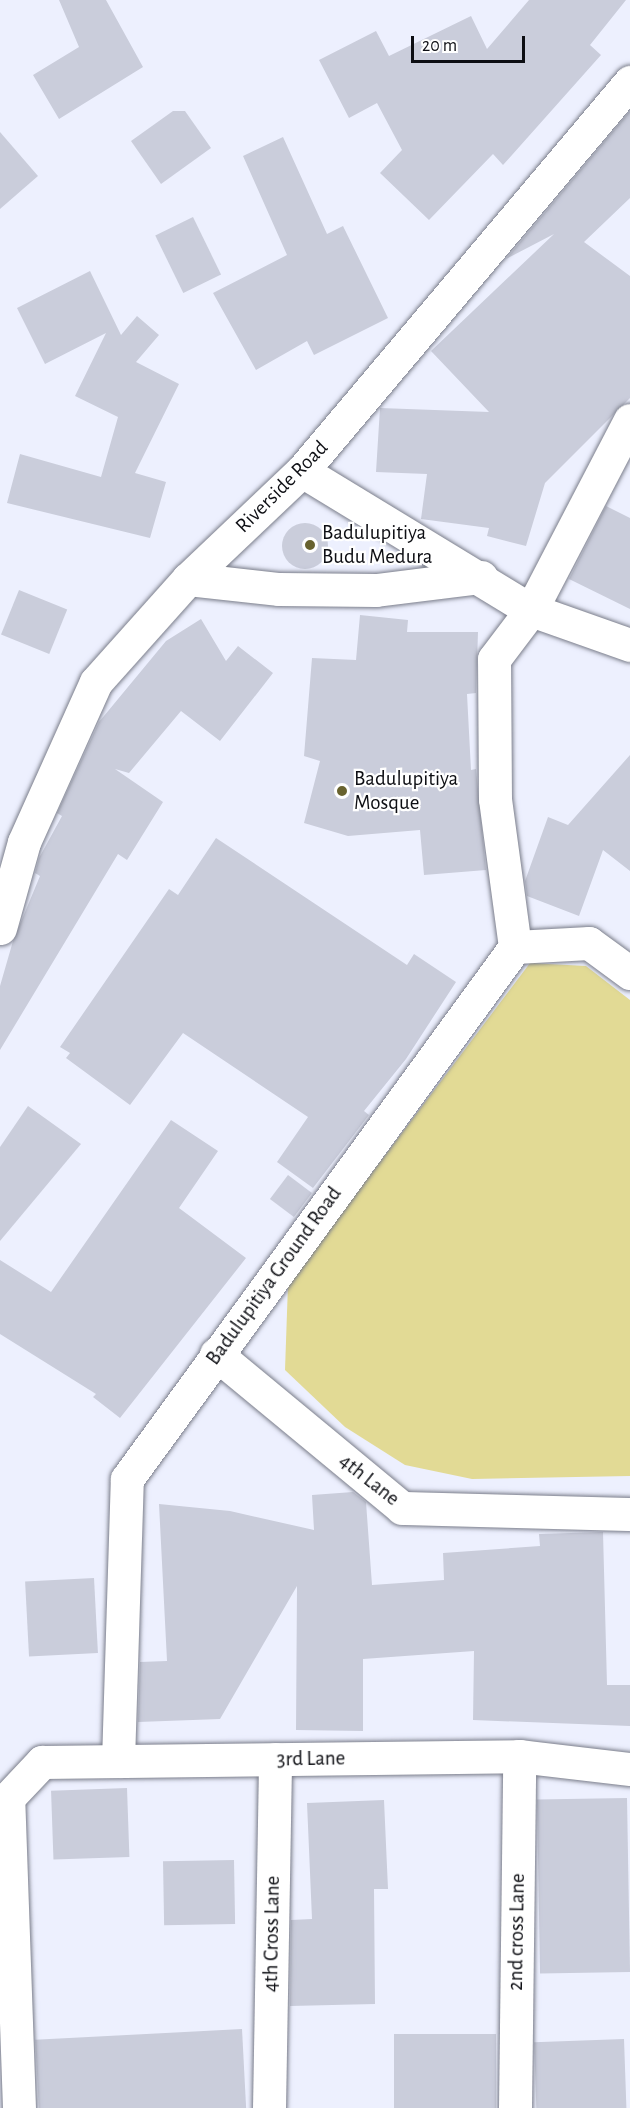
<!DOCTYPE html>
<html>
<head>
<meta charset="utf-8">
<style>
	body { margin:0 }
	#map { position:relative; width:630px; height:2108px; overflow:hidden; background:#edf0fe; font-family:"Alegreya Sans",sans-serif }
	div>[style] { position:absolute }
	.green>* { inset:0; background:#e2da95 }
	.building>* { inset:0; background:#cacddb; transform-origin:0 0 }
	.round { border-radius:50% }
	.roads { filter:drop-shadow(0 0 2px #7a7d8a) drop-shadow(0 0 2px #7a7d8a) }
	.minor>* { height:33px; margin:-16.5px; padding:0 16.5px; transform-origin:16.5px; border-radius:16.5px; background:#fff }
	.dots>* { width:16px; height:16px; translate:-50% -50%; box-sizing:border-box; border:3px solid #fff; border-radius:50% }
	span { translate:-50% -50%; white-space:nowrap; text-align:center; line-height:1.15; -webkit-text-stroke:4.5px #fff; paint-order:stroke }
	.street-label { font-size:21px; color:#0d0e13 }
	.poi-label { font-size:21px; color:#0d0e13 }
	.left { translate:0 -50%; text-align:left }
	.scale { position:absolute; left:411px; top:36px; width:114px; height:27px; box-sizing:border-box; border:3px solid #0d0e13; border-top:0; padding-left:8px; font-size:18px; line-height:21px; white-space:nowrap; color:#0d0e13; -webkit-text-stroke:4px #fff; paint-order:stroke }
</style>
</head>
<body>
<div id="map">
	<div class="green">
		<div style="clip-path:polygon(530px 963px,586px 966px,630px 1000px,630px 1476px,472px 1479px,405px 1465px,345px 1427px,285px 1370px,288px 1284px)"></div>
	</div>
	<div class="building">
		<div style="clip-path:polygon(59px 0,106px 0,143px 67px,59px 119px,33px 75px,79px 47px)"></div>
		<div style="clip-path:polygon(529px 0,626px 0,590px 45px,601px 55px,503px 165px,493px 154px,429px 220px,380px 173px,402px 150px,377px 103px,349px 118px,319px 60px,376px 31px,389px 56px,471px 16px,487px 49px)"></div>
		<div style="clip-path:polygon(173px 111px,185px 111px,211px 148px,161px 184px,131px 141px)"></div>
		<div style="clip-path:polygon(630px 111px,630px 198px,584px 242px,630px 276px,630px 398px,545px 483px,526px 546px,487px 536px,489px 528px,421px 519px,427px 474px,376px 472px,380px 408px,489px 412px,431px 351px,554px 234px,506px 259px)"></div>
		<div style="clip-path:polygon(0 132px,38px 176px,0 209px)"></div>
		<div style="clip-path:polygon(283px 137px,327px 234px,343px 226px,388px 318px,314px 355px,307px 341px,256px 370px,213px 293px,287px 255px,243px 156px)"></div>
		<div style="left:193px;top:217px;width:64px;height:42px;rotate:64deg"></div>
		<div style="clip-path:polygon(90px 271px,121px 335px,137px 316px,159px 335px,136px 362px,179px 384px,135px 473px,166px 482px,150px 538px,7px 503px,20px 454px,101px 477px,118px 417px,75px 396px,106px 333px,45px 364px,17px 308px)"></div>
		<div style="clip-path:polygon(606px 506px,630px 518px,630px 609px,569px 579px)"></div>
		<div class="round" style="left:282px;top:523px;width:46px;height:46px"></div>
		<div style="left:19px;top:590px;width:52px;height:48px;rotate:22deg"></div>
		<div style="clip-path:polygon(360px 615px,408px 620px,407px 632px,478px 632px,476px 693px,467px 694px,471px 770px,476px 769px,486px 870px,424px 875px,420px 830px,348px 836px,304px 823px,320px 761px,304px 756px,312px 658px,356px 660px)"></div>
		<div style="clip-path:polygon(201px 619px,226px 661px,238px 646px,273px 673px,220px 741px,181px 711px,129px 773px,115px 769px,163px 802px,127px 860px,118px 854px,0 1050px,0 986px,13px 941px,40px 876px,35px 873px,39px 858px,62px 816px,57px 813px,99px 722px,166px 641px)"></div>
		<div style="clip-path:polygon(630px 755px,630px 871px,603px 850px,579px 916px,527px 896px,525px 881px,548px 817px,568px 825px)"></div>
		<div style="clip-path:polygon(216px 838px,407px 965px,414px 954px,456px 982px,406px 1059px,364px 1111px,369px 1115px,313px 1188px,277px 1162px,308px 1117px,183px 1033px,130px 1105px,66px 1058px,70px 1053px,60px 1047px,169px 889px,178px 895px)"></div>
		<div style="clip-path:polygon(28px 1106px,81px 1144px,0 1241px,0 1147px)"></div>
		<div style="clip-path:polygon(171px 1120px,218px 1151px,179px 1208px,246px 1258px,120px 1418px,93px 1397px,96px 1394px,0 1334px,0 1260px,51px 1292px)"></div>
		<div style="left:288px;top:1175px;width:30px;height:30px;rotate:37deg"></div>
		<div style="clip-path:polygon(353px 1492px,366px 1502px,372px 1585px,444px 1580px,443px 1553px,540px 1546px,539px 1534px,603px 1532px,607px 1685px,630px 1685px,630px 1726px,473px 1720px,474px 1651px,363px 1659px,363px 1731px,296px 1730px,297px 1586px,220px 1719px,138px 1722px,140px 1662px,167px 1661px,159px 1504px,230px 1511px,314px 1530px,312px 1495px)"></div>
		<div style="left:94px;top:1578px;width:75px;height:69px;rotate:87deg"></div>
		<div style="left:127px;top:1788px;width:69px;height:76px;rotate:88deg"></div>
		<div style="left:627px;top:1798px;width:174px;height:90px;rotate:89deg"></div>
		<div style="clip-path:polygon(384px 1800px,388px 1889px,374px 1889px,375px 2004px,290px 2006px,291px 1920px,312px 1919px,307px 1803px)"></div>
		<div style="left:234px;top:1860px;width:64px;height:71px;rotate:89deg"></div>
		<div style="left:242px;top:2029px;width:79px;height:207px;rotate:87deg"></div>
		<div style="left:394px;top:2034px;width:102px;height:74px"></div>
		<div style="left:624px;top:2039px;width:69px;height:90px;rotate:88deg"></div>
	</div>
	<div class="roads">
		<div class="minor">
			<div style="left:302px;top:471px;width:268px;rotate:31.3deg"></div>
			<div style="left:531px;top:610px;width:105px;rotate:19.5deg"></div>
			<div style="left:188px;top:579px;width:92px;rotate:6.3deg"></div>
			<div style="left:279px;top:589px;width:97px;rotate:0.6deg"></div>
			<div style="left:376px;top:590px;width:106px;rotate:-7.1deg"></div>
			<div style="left:0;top:928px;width:89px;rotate:-74.4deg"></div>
			<div style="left:24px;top:842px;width:175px;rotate:-65.8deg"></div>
			<div style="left:96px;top:682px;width:138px;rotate:-48.2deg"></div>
			<div style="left:188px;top:579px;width:157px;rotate:-43.5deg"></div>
			<div style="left:302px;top:471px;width:509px;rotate:-49.86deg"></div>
			<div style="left:515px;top:947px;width:149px;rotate:-97.7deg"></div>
			<div style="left:495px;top:799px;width:140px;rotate:-90.4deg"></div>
			<div style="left:494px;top:659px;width:61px;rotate:-52.9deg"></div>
			<div style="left:531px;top:610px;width:214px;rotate:-62.5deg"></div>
			<div style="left:216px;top:1354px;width:241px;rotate:39.6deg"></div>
			<div style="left:402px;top:1508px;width:228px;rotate:1.5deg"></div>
			<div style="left:118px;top:1761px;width:282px;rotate:-88.2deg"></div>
			<div style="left:127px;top:1479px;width:658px;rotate:-53.9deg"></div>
			<div style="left:515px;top:947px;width:74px;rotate:-3.1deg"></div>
			<div style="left:589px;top:943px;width:51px;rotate:36.2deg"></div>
			<div style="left:19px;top:2108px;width:310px;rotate:-92deg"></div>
			<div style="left:8px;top:1798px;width:50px;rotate:-46.6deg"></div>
			<div style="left:42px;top:1762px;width:477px;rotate:-0.7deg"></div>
			<div style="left:519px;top:1756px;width:112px;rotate:6.7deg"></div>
			<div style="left:269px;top:2108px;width:349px;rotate:-89deg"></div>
			<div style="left:515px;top:2108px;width:352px;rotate:-89.3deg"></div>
		</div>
	</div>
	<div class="dots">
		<div style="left:310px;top:545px;background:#68622e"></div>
		<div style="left:342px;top:791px;background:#68622e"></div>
	</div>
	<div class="street-label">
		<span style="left:282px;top:487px;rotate:-45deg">Riverside Road</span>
		<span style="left:274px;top:1276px;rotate:-54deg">Badulupitiya Ground Road</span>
		<span style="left:369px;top:1480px;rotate:38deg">4th Lane</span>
		<span style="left:311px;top:1759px;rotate:-1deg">3rd Lane</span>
		<span style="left:517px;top:1932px;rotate:-89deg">2nd cross Lane</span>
		<span style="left:272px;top:1934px;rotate:-89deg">4th Cross Lane</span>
	</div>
	<div class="poi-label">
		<span class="left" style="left:322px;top:545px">Badulupitiya<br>Budu Medura</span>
		<span class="left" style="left:354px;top:791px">Badulupitiya<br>Mosque</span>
	</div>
	<div class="scale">20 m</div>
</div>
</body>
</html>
